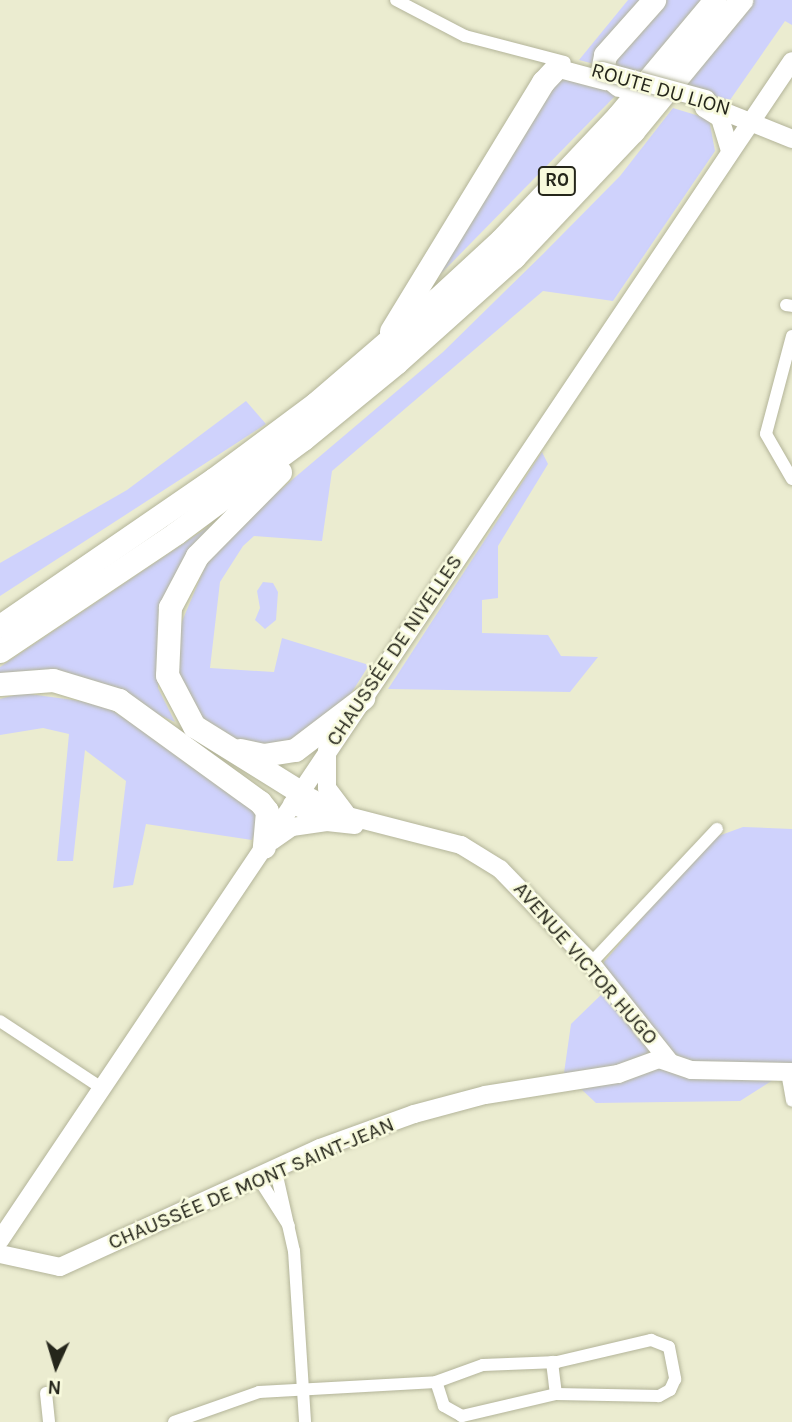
<!DOCTYPE html>
<html>
<head>
<meta charset="utf-8">
<style>
	body { margin:0 }
	#map { position:relative; width:792px; height:1422px; overflow:hidden; background:#ebecd0; font-family:Karla,sans-serif }
	div>[style] { position:absolute }
	.green>* { inset:0; background:#cfd2fc }
	.roads { filter:drop-shadow(0 0 2px #b3b499) drop-shadow(0 0 2px #b3b499) }
	.street>* { height:12px; margin:-6px; padding:0 6px; transform-origin:6px; border-radius:6px; background:#fff }
	.secondary>* { height:18px; margin:-9px; padding:0 9px; transform-origin:9px; border-radius:9px; background:#fff }
	.highway>* { height:23px; margin:-11.5px; padding:0 11.5px; transform-origin:11.5px; border-radius:11.5px; background:#fff }
	.bridges { filter:drop-shadow(0 0 2px #b3b499) drop-shadow(0 0 2px #b3b499) }
	.secondary-bridge>* { height:18px; margin:-9px; padding:0 9px; transform-origin:9px; border-radius:9px; background:#fff }
	span { translate:-50% -50%; white-space:nowrap; text-align:center; line-height:1.15; -webkit-text-stroke:5px #f8fadd; paint-order:stroke }
	.shield-label span { padding:2px 5px; background:#f8fadd; border:2px solid; border-radius:5px; -webkit-text-stroke-width:0 }
	.shield-label { font-size:19px; color:#25261b; font-weight:700 }
	.street-label { font-size:21px; color:#25261b }
	.north { position:absolute; left:21px; top:1331px; width:70px; height:70px; -webkit-text-stroke:5px #f8fadd; paint-order:stroke; rotate:184deg; font-size:19px; font-weight:700; line-height:28px; text-align:center; color:#25261b }
	.north::after { content:''; display:block; margin:auto; width:24px; height:32px; background:#25261b; clip-path:polygon(50% 0,100% 100%,50% 72%,0 100%) }
</style>
</head>
<body>
<div id="map">
	<div class="green">
		<div style="clip-path:polygon(628px 0,792px 0,792px 25px,785px 21px,730px 100px,579px 60px)"></div>
		<div style="clip-path:polygon(556px 74px,618px 93px,420px 295px)"></div>
		<div style="clip-path:polygon(673px 108px,709px 119px,715px 151px,613px 301px,543px 291px,332px 471px,322px 541px,254px 536px,243px 546px,220px 582px,210px 668px,274px 672px,282px 638px,369px 665px,352px 692px,316px 734px,294px 748px,244px 748px,192px 710px,178px 673px,175px 638px,207px 562px,234px 529px,443px 352px,543px 254px,620px 176px)"></div>
		<div style="clip-path:polygon(246px 401px,266px 424px,0 596px,0 563px,127px 490px)"></div>
		<div style="clip-path:polygon(542px 452px,548px 464px,498px 546px,498px 598px,482px 600px,482px 633px,548px 635px,561px 656px,598px 657px,570px 692px,388px 689px)"></div>
		<div style="clip-path:polygon(220px 519px,160px 610px,158px 688px,175px 722px,80px 679px,0 676px,0 667px)"></div>
		<div style="clip-path:polygon(263px 582px,273px 583px,278px 592px,276px 620px,265px 629px,255px 620px,260px 608px,257px 591px)"></div>
		<div style="clip-path:polygon(22px 693px,103px 704px,248px 801px,259px 821px,252px 840px,146px 824px,133px 885px,113px 888px,126px 781px,85px 750px,73px 861px,57px 861px,69px 734px,43px 728px,0 735px,0 699px)"></div>
		<div style="clip-path:polygon(743px 827px,792px 829px,792px 1068px,740px 1101px,596px 1103px,564px 1073px,571px 1024px,605px 991px,604px 962px,710px 839px)"></div>
	</div>
	<div class="roads">
		<div class="street">
			<div style="left:396px;top:0;width:78px;rotate:27.6deg"></div>
			<div style="left:465px;top:36px;width:103px;rotate:14.6deg"></div>
			<div style="left:786px;top:305px;width:6px;rotate:9deg"></div>
			<div style="left:792px;top:336px;width:101px;rotate:104.9deg"></div>
			<div style="left:766px;top:434px;width:52px;rotate:60deg"></div>
			<div style="left:591px;top:963px;width:184px;rotate:-46.8deg"></div>
			<div style="left:0;top:1021px;width:123px;rotate:33.4deg"></div>
			<div style="left:787px;top:1072px;width:29px;rotate:80deg"></div>
			<div style="left:275px;top:1167px;width:86px;rotate:77.3deg"></div>
			<div style="left:294px;top:1251px;width:171px;rotate:86.3deg"></div>
			<div style="left:257px;top:1176px;width:59px;rotate:57.4deg"></div>
			<div style="left:552px;top:1362px;width:32px;rotate:83deg"></div>
			<div style="left:46px;top:1393px;width:29px;rotate:84deg"></div>
			<div style="left:174px;top:1422px;width:90px;rotate:-19.4deg"></div>
			<div style="left:259px;top:1392px;width:177px;rotate:-3.2deg"></div>
			<div style="left:436px;top:1382px;width:50px;rotate:-19.9deg"></div>
			<div style="left:483px;top:1365px;width:74px;rotate:-2.3deg"></div>
			<div style="left:557px;top:1362px;width:97px;rotate:-13.2deg"></div>
			<div style="left:651px;top:1340px;width:19px;rotate:21deg"></div>
			<div style="left:669px;top:1347px;width:33px;rotate:79deg"></div>
			<div style="left:675px;top:1379px;width:12px;rotate:114deg"></div>
			<div style="left:670px;top:1390px;width:13px;rotate:151deg"></div>
			<div style="left:659px;top:1396px;width:103px;rotate:-178.9deg"></div>
			<div style="left:556px;top:1394px;width:97px;rotate:166.8deg"></div>
			<div style="left:462px;top:1416px;width:21px;rotate:-151deg"></div>
			<div style="left:444px;top:1406px;width:25px;rotate:-108deg"></div>
		</div>
		<div class="secondary">
			<div style="left:556px;top:68px;width:51px;rotate:14.9deg"></div>
			<div style="left:703px;top:103px;width:96px;rotate:22deg"></div>
			<div style="left:704px;top:108px;width:19px;rotate:32deg"></div>
			<div style="left:720px;top:118px;width:34px;rotate:73deg"></div>
			<div style="left:327px;top:750px;width:38px;rotate:90deg"></div>
			<div style="left:327px;top:788px;width:31px;rotate:53deg"></div>
			<div style="left:300px;top:792px;width:54px;rotate:26.6deg"></div>
			<div style="left:348px;top:816px;width:117px;rotate:14.4deg"></div>
			<div style="left:461px;top:845px;width:46px;rotate:31.6deg"></div>
			<div style="left:500px;top:869px;width:131px;rotate:45.9deg"></div>
			<div style="left:591px;top:963px;width:125px;rotate:51.5deg"></div>
			<div style="left:292px;top:804px;width:39px;rotate:27deg"></div>
			<div style="left:327px;top:822px;width:28px;rotate:6deg"></div>
			<div style="left:272px;top:841px;width:24px;rotate:-35deg"></div>
			<div style="left:292px;top:827px;width:35px;rotate:-8deg"></div>
			<div style="left:0;top:1240px;width:1420px;rotate:-56.11deg"></div>
			<div style="left:0;top:1254px;width:61px;rotate:12.2deg"></div>
			<div style="left:60px;top:1267px;width:286px;rotate:-24.6deg"></div>
			<div style="left:320px;top:1148px;width:100px;rotate:-19.9deg"></div>
			<div style="left:414px;top:1114px;width:73px;rotate:-15deg"></div>
			<div style="left:485px;top:1095px;width:135px;rotate:-9deg"></div>
			<div style="left:618px;top:1074px;width:44px;rotate:-20.1deg"></div>
			<div style="left:659px;top:1059px;width:34px;rotate:19deg"></div>
			<div style="left:691px;top:1070px;width:101px;rotate:1.1deg"></div>
		</div>
		<div class="highway">
			<div style="left:619px;top:85px;width:22px;rotate:-141deg"></div>
			<div style="left:602px;top:71px;width:16px;rotate:-79deg"></div>
			<div style="left:605px;top:55px;width:74px;rotate:-48.3deg"></div>
			<div style="left:391px;top:331px;width:292px;rotate:-58.6deg"></div>
			<div style="left:543px;top:82px;width:19px;rotate:-47deg"></div>
			<div style="left:280px;top:472px;width:118px;rotate:134.7deg"></div>
			<div style="left:197px;top:556px;width:58px;rotate:117.9deg"></div>
			<div style="left:170px;top:607px;width:68px;rotate:92.5deg"></div>
			<div style="left:167px;top:675px;width:58px;rotate:62.1deg"></div>
			<div style="left:194px;top:726px;width:125px;rotate:31.9deg"></div>
			<div style="left:0;top:626px;width:260px;rotate:-34.5deg"></div>
			<div style="left:214px;top:479px;width:127px;rotate:-36.7deg"></div>
			<div style="left:316px;top:403px;width:160px;rotate:-40.7deg"></div>
			<div style="left:437px;top:299px;width:87px;rotate:-42.7deg"></div>
			<div style="left:501px;top:240px;width:170px;rotate:-46.7deg"></div>
			<div style="left:618px;top:116px;width:151px;rotate:-50.1deg"></div>
			<div style="left:0;top:651px;width:212px;rotate:-33.8deg"></div>
			<div style="left:176px;top:533px;width:158px;rotate:-36.5deg"></div>
			<div style="left:303px;top:439px;width:120px;rotate:-39.3deg"></div>
			<div style="left:396px;top:363px;width:159px;rotate:-41.9deg"></div>
			<div style="left:514px;top:257px;width:173px;rotate:-46.6deg"></div>
			<div style="left:633px;top:131px;width:170px;rotate:-50.5deg"></div>
			<div style="left:0;top:684px;width:53px;rotate:-4.3deg"></div>
			<div style="left:53px;top:680px;width:69px;rotate:16.9deg"></div>
			<div style="left:119px;top:700px;width:174px;rotate:35.9deg"></div>
			<div style="left:260px;top:802px;width:11px;rotate:52deg"></div>
			<div style="left:267px;top:811px;width:36px;rotate:95deg"></div>
			<div style="left:240px;top:750px;width:24px;rotate:12deg"></div>
			<div style="left:263px;top:755px;width:32px;rotate:-9deg"></div>
			<div style="left:295px;top:750px;width:86px;rotate:-37.4deg"></div>
		</div>
	</div>
	<div class="bridges">
		<div class="secondary-bridge">
			<div style="left:602px;top:71px;width:108px;rotate:15.1deg"></div>
		</div>
	</div>
	<div class="shield-label">
		<span style="left:557px;top:181px">R0</span>
	</div>
	<div class="street-label">
		<span style="left:661px;top:89px;rotate:16deg">ROUTE DU LION</span>
		<span style="left:394px;top:650px;rotate:-56deg">CHAUSSÉE DE NIVELLES</span>
		<span style="left:586px;top:963px;rotate:49deg">AVENUE VICTOR HUGO</span>
		<span style="left:251px;top:1183px;rotate:-23deg">CHAUSSÉE DE MONT SAINT-JEAN</span>
	</div>
	<div class="north">N</div>
</div>
</body>
</html>
